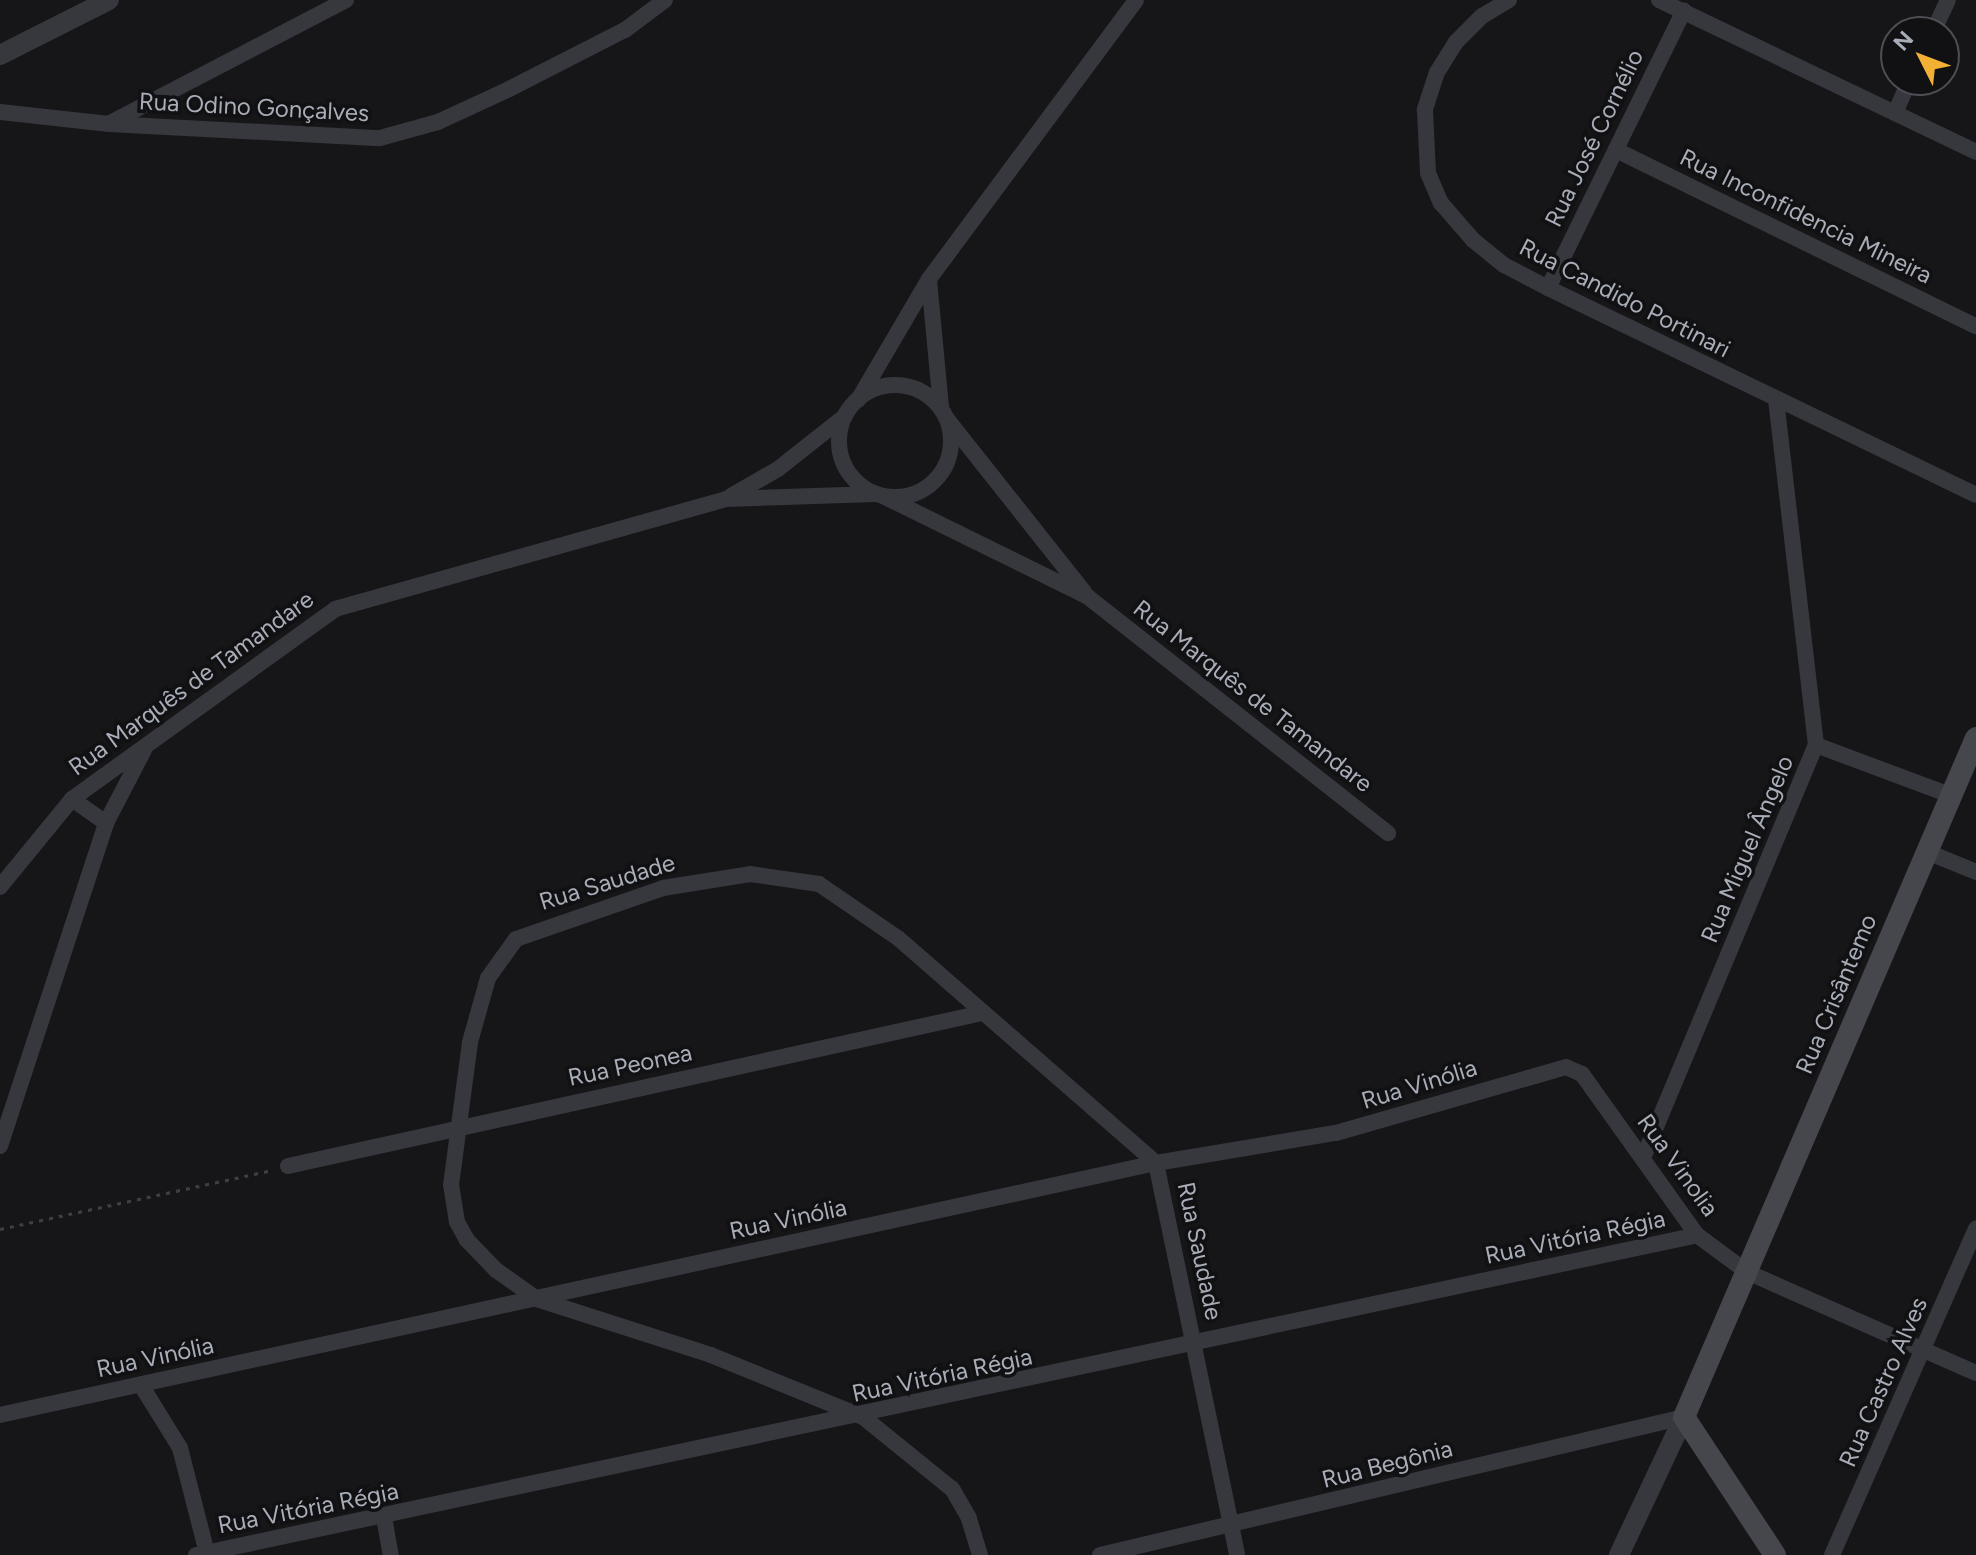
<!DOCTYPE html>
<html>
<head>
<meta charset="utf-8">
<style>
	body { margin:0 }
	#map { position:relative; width:1976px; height:1555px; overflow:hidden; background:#161618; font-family:Figtree,sans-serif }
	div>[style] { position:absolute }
	.path>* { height:3px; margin-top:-1.5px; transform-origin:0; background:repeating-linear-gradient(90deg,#3d3f44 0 4px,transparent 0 10px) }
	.minor>* { height:16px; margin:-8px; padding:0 8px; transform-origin:8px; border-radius:8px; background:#37383d }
	.minor>.ring { margin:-8px; padding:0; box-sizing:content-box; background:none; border:16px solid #37383d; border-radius:50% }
	.tertiary>* { height:20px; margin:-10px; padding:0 10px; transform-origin:10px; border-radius:10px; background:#37383d }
	.secondary>* { height:22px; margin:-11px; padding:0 11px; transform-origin:11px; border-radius:11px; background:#45474d }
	span { translate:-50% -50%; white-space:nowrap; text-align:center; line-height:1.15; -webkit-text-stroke:7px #111113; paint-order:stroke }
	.street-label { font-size:24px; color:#a8adb8 }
	.north { position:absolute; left:1880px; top:16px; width:80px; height:80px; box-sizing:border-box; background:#111113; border:2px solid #4d4f55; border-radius:50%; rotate:312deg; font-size:22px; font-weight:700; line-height:32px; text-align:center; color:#a8adb8 }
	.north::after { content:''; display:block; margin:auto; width:28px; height:36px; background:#f2b134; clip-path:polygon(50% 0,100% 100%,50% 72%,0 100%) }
</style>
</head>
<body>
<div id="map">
	<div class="path">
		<div style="left:0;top:1229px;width:278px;rotate:-12.2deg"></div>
	</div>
	<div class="minor">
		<div style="left:1509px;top:0;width:31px;rotate:149deg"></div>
		<div style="left:1482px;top:16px;width:37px;rotate:135deg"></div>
		<div style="left:1456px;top:42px;width:36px;rotate:122deg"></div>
		<div style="left:1437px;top:72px;width:40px;rotate:108deg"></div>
		<div style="left:1425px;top:110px;width:63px;rotate:87.3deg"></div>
		<div style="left:1428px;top:173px;width:33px;rotate:67deg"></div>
		<div style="left:1441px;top:203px;width:49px;rotate:49.1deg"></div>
		<div style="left:1473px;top:240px;width:40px;rotate:39deg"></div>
		<div style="left:1504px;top:265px;width:50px;rotate:27.6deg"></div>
		<div style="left:1548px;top:288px;width:475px;rotate:25.8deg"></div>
		<div style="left:1659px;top:0;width:352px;rotate:25.6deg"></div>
		<div style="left:1933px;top:32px;width:35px;rotate:-65deg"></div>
		<div style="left:0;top:112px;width:110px;rotate:6.3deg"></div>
		<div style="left:109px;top:124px;width:271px;rotate:3deg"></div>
		<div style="left:380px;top:138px;width:60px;rotate:-15.4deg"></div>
		<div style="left:438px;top:122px;width:78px;rotate:-24.9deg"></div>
		<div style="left:509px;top:89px;width:130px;rotate:-27deg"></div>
		<div style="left:625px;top:30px;width:50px;rotate:-36.9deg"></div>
		<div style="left:1895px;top:113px;width:36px;rotate:-66deg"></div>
		<div style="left:110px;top:123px;width:266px;rotate:-27.5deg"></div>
		<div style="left:1616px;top:150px;width:401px;rotate:26.1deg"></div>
		<div style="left:929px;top:280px;width:129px;rotate:84.6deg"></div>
		<div style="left:1548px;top:288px;width:309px;rotate:-63.9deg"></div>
		<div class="ring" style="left:839px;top:385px;width:96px;height:96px"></div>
		<div style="left:858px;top:400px;width:140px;rotate:-59.6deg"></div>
		<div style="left:929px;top:279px;width:347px;rotate:-53.4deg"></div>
		<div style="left:947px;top:419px;width:221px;rotate:51.6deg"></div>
		<div style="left:731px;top:496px;width:54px;rotate:-29.9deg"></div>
		<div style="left:778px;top:469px;width:85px;rotate:-38.3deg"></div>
		<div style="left:883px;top:496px;width:229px;rotate:26.2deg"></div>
		<div style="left:1088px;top:597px;width:382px;rotate:38.2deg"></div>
		<div style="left:1816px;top:745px;width:143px;rotate:20.5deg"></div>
		<div style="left:72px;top:799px;width:42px;rotate:35.2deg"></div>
		<div style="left:1925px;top:851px;width:55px;rotate:22.4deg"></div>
		<div style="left:0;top:887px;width:114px;rotate:-50.7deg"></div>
		<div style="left:72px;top:799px;width:324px;rotate:-35.8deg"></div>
		<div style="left:335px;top:609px;width:406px;rotate:-15.7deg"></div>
		<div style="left:726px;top:499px;width:149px;rotate:-1.9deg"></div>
		<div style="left:0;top:1146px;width:340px;rotate:-71.8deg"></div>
		<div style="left:106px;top:823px;width:82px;rotate:-62.5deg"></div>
		<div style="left:1643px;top:1158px;width:448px;rotate:-67.3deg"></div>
		<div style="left:1816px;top:745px;width:346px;rotate:-96.6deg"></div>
		<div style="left:288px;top:1166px;width:711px;rotate:-12.43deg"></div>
		<div style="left:141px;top:1385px;width:74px;rotate:58.2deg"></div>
		<div style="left:180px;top:1448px;width:108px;rotate:75.6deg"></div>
		<div style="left:0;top:1415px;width:1183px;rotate:-12.3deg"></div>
		<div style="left:1156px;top:1163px;width:182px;rotate:-9.5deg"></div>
		<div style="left:1336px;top:1133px;width:239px;rotate:-16deg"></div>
		<div style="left:1566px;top:1067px;width:17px;rotate:24deg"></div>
		<div style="left:1582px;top:1074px;width:198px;rotate:54.5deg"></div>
		<div style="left:1697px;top:1235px;width:62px;rotate:36.5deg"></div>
		<div style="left:1747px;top:1272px;width:250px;rotate:23.8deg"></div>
		<div style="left:384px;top:1517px;width:39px;rotate:80deg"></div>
		<div style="left:196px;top:1555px;width:1535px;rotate:-12.03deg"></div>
		<div style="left:980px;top:1555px;width:39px;rotate:-107deg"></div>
		<div style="left:969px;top:1518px;width:34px;rotate:-120deg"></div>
		<div style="left:952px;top:1489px;width:114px;rotate:-141deg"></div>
		<div style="left:863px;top:1417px;width:164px;rotate:-157.8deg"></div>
		<div style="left:711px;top:1355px;width:183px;rotate:-162.2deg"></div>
		<div style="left:537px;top:1299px;width:50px;rotate:-144.7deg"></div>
		<div style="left:496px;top:1270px;width:42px;rotate:-134deg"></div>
		<div style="left:467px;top:1240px;width:21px;rotate:-119deg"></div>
		<div style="left:457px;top:1222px;width:37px;rotate:-99deg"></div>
		<div style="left:451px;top:1185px;width:144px;rotate:-82.4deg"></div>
		<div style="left:470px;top:1042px;width:66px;rotate:-74.3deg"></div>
		<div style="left:488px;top:978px;width:48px;rotate:-54.3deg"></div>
		<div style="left:516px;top:939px;width:156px;rotate:-19.1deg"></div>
		<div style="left:663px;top:888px;width:88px;rotate:-9.1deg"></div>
		<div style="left:750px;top:874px;width:70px;rotate:8.2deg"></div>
		<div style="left:819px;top:884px;width:96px;rotate:34.4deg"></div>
		<div style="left:898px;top:938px;width:342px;rotate:41.1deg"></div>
		<div style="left:1156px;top:1163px;width:400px;rotate:78.3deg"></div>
		<div style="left:1100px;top:1555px;width:600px;rotate:-13.3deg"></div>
		<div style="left:1832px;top:1555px;width:357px;rotate:-66.2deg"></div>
	</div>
	<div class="tertiary">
		<div style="left:0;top:55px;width:122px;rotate:-26.8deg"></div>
		<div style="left:1619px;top:1555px;width:153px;rotate:-64.8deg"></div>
	</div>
	<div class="secondary">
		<div style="left:1775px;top:1555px;width:165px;rotate:-123.4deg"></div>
		<div style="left:1684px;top:1417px;width:739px;rotate:-66.73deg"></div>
	</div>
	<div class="street-label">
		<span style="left:254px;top:107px;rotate:3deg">Rua Odino Gonçalves</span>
		<span style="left:1594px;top:138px;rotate:-64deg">Rua José Cornélio</span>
		<span style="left:1806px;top:216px;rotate:26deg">Rua Inconfidencia Mineira</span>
		<span style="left:1625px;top:298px;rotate:27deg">Rua Candido Portinari</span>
		<span style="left:191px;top:683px;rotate:-36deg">Rua Marquês de Tamandare</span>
		<span style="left:1253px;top:696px;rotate:38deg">Rua Marquês de Tamandare</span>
		<span style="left:1747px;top:849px;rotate:-67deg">Rua Miguel Ângelo</span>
		<span style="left:607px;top:882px;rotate:-17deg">Rua Saudade</span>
		<span style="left:1836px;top:994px;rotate:-67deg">Rua Crisântemo</span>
		<span style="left:630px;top:1065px;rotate:-12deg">Rua Peonea</span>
		<span style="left:1419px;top:1084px;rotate:-17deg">Rua Vinólia</span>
		<span style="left:1678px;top:1165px;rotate:54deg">Rua Vinolia</span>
		<span style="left:788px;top:1219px;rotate:-12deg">Rua Vinólia</span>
		<span style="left:1575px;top:1237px;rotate:-12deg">Rua Vitória Régia</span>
		<span style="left:1200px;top:1251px;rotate:78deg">Rua Saudade</span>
		<span style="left:155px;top:1357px;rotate:-12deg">Rua Vinólia</span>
		<span style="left:942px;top:1375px;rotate:-12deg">Rua Vitória Régia</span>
		<span style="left:1883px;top:1382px;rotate:-66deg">Rua Castro Alves</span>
		<span style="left:1387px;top:1464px;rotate:-14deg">Rua Begônia</span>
		<span style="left:308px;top:1508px;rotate:-11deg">Rua Vitória Régia</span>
	</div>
	<div class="north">N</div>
</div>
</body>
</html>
